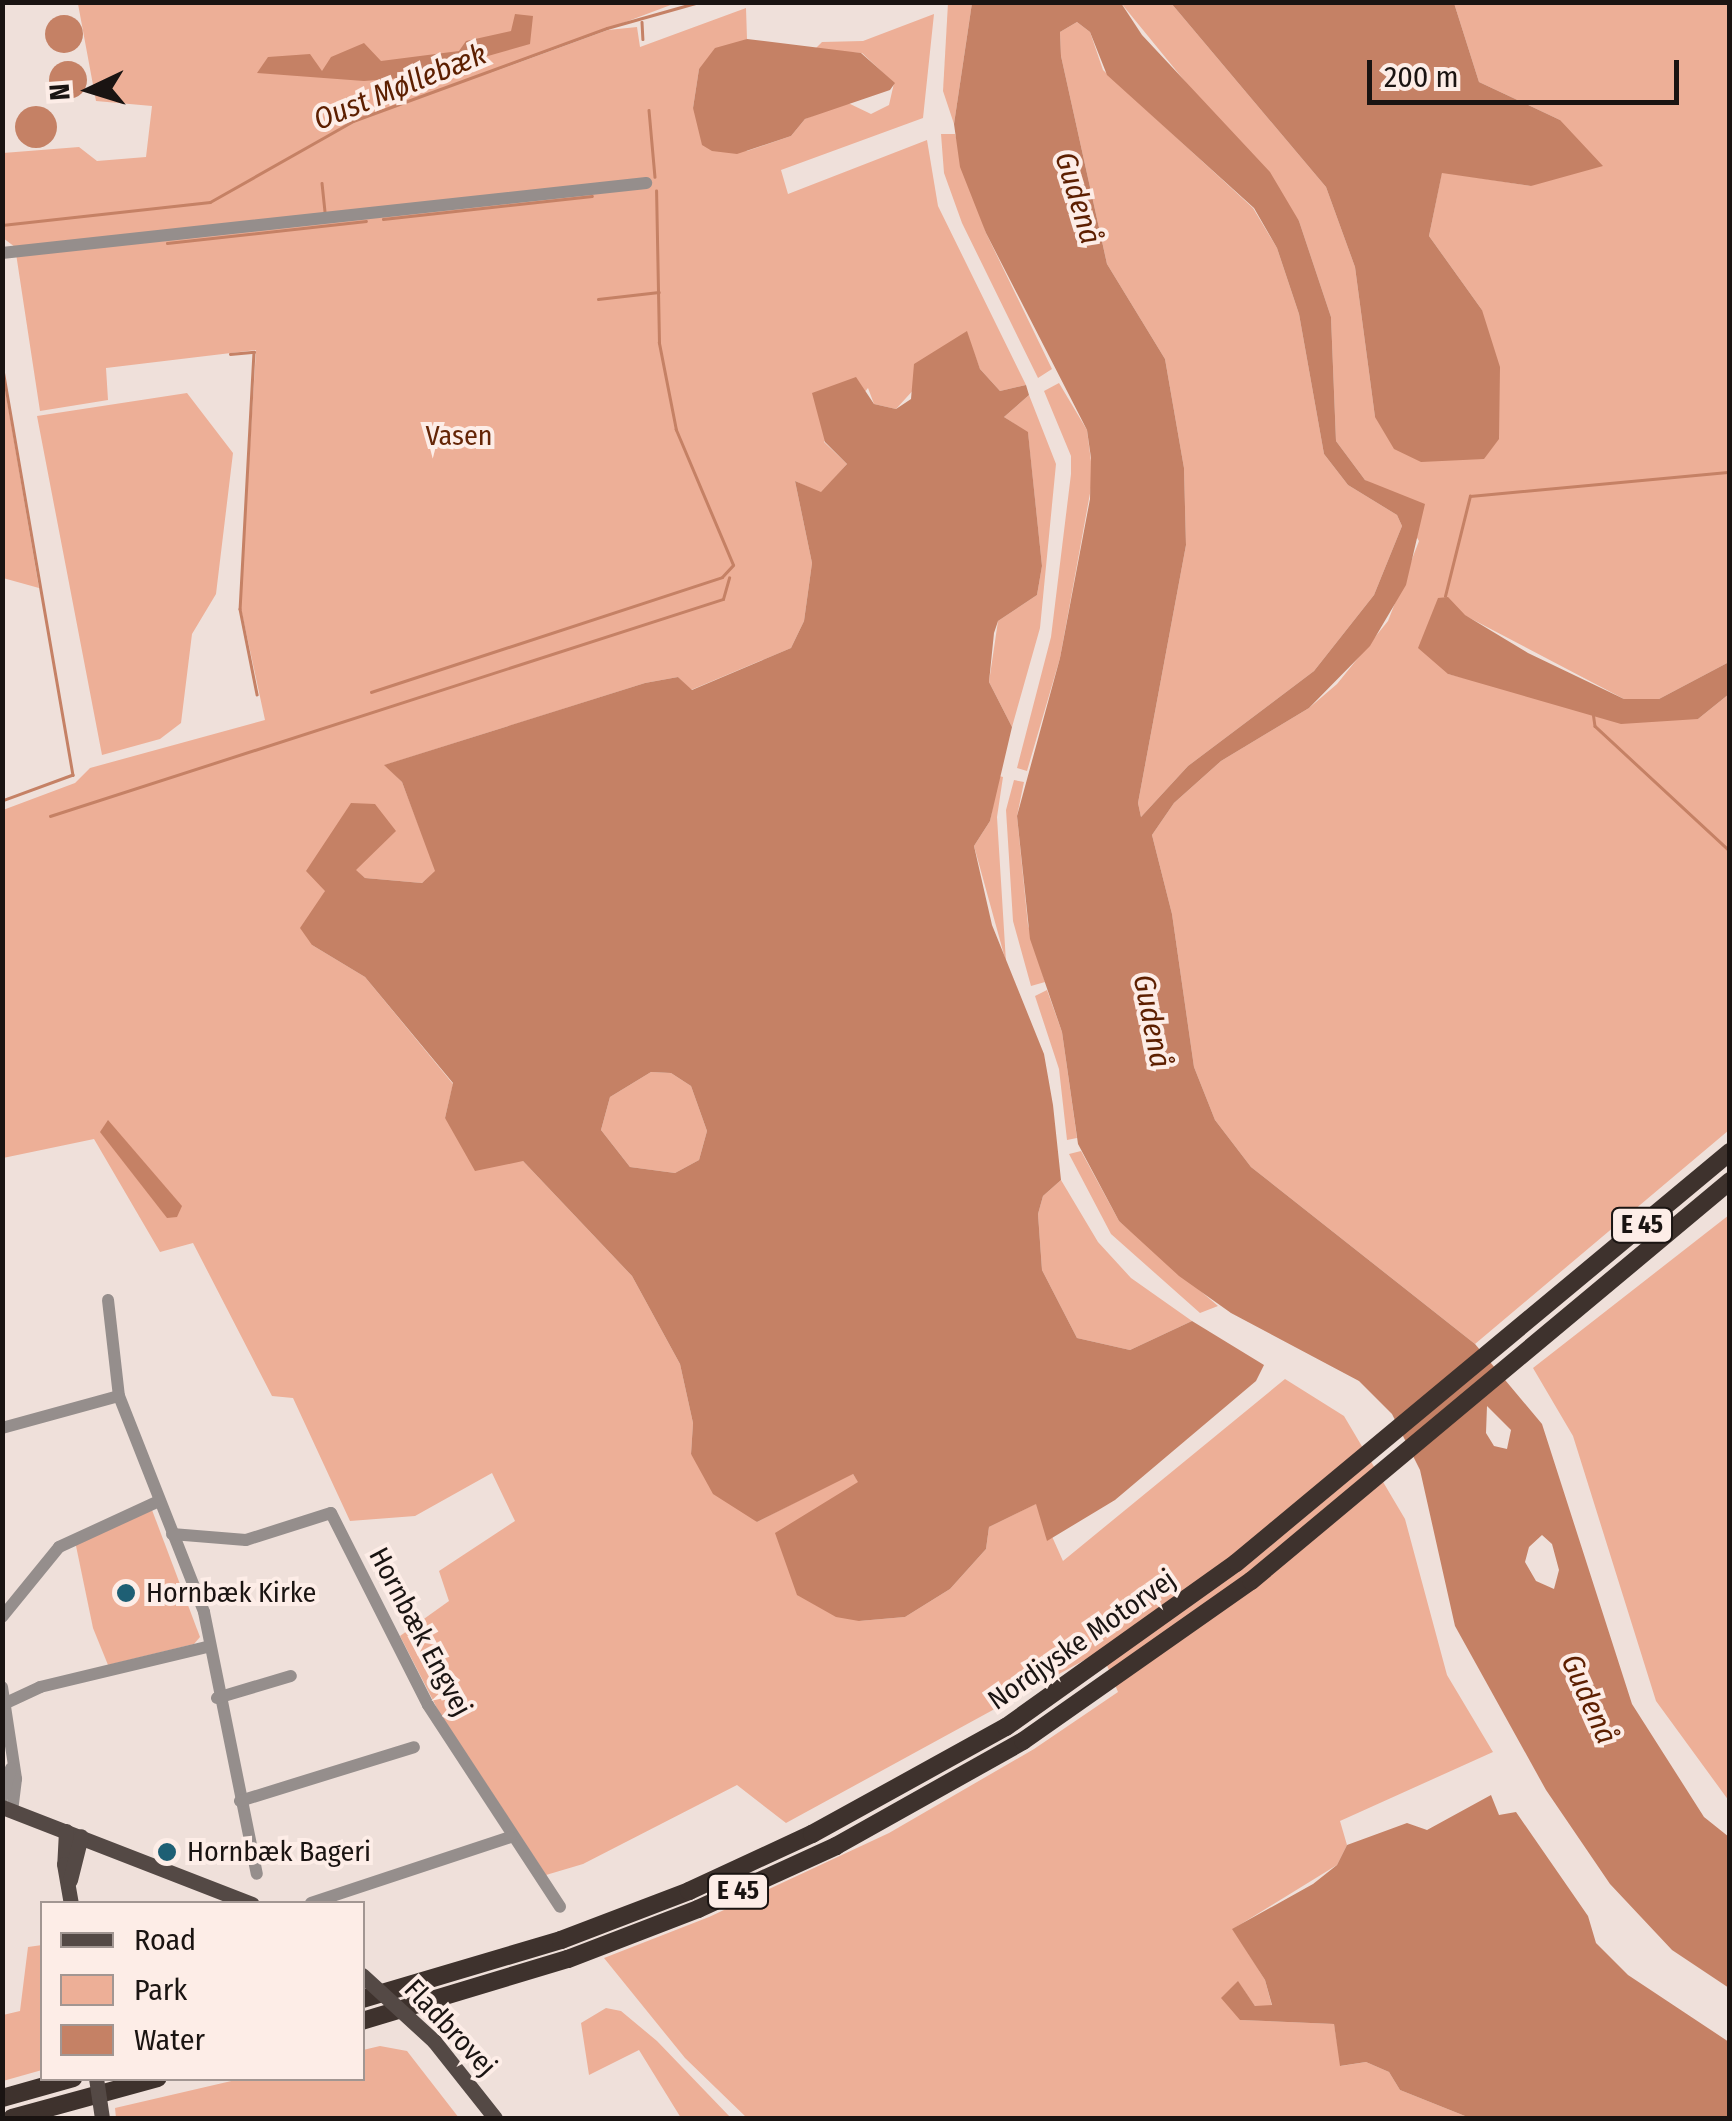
<!DOCTYPE html>
<html>
<head>
<meta charset="utf-8">
<style>
	body { margin:0 }
	#map { position:relative; width:1732px; height:2121px; overflow:hidden; background:#efe0da; font-family:"Fira Sans Condensed",sans-serif }
	div>[style] { position:absolute }
	.green>* { inset:0; background:#edaf97 }
	.water>* { inset:0; background:#c58165 }
	.round { border-radius:50% }
	.stream>* { height:2.5px; margin:-1.25px; padding:0 1.25px; transform-origin:1.25px; border-radius:1.25px; background:#c58165 }
	.minor>* { height:12px; margin:-6px; padding:0 6px; transform-origin:6px; border-radius:6px; background:#958e8c }
	.major>* { height:15px; margin:-7.5px; padding:0 7.5px; transform-origin:7.5px; border-radius:7.5px; background:#544945 }
	.highway>* { height:18px; margin:-9px; padding:0 9px; transform-origin:9px; border-radius:9px; background:#3e322d }
	.major-bridge>* { height:15px; margin:-7.5px; padding:0 7.5px; transform-origin:7.5px; border-radius:7.5px; background:#544945 }
	.dots>* { width:28px; height:28px; translate:-50% -50%; box-sizing:border-box; border:5px solid #fdede7; border-radius:50% }
	span { translate:-50% -50%; white-space:nowrap; text-align:center; line-height:1.15; -webkit-text-stroke:8px #fdede7; paint-order:stroke }
	.shield-label span { padding:2px 8px; background:#fdede7; border:2px solid; border-radius:8px; -webkit-text-stroke-width:0 }
	.shield-label { font-size:25px; color:#1a1412; font-weight:700 }
	.park-label { font-size:28px; color:#642506 }
	.poi-label { font-size:28px; color:#1a1412 }
	.left { translate:0 -50%; text-align:left }
	.street-label { font-size:28px; color:#1a1412 }
	.water-label { font-size:30px; color:#5d1f00; font-style:italic }
	.frame { position:absolute; inset:0; border:5px solid #1a1412; pointer-events:none }
	.legend { position:absolute; left:40px; top:1901px; width:325px; height:180px; box-sizing:border-box; background:#fdede7; border:2px solid #a29692; margin:0; padding:12px 18px; list-style:none; font-size:30px; color:#1a1412 }
	.legend li { display:flex; align-items:center; gap:20px; height:50px }
	.legend b { width:50px; border:2px solid #a29692 }
	.north { position:absolute; left:40px; top:40px; width:100px; height:100px; -webkit-text-stroke:8px #fdede7; paint-order:stroke; rotate:266deg; font-size:28px; font-weight:700; line-height:40px; text-align:center; color:#1a1412 }
	.north::after { content:''; display:block; margin:auto; width:35px; height:45px; background:#1a1412; clip-path:polygon(50% 0,100% 100%,50% 72%,0 100%) }
	.scale { position:absolute; left:1367px; top:60px; width:312px; height:45px; box-sizing:border-box; border:5px solid #1a1412; border-top:0; padding-left:12px; font-size:30px; line-height:35px; white-space:nowrap; color:#1a1412; -webkit-text-stroke:8px #fdede7; paint-order:stroke }
</style>
</head>
<body>
<div id="map">
	<div class="green">
		<div style="clip-path:polygon(676px 3px,482px 76px,608px 30px,637px 27px,640px 47px,746px 8px,747px 39px,699px 69px,693px 108px,747px 151px,791px 136px,805px 119px,846px 102px,871px 114px,889px 105px,894px 83px,862px 53px,813px 51px,822px 42px,863px 41px,934px 14px,923px 118px,781px 170px,788px 194px,927px 140px,938px 206px,1026px 385px,1000px 391px,980px 369px,966px 332px,896px 409px,874px 404px,868px 388px,824px 442px,847px 464px,821px 493px,795px 481px,812px 563px,804px 621px,791px 648px,691px 690px,678px 677px,645px 683px,385px 765px,402px 782px,436px 871px,422px 883px,365px 878px,355px 870px,395px 831px,325px 891px,312px 945px,365px 977px,453px 1084px,445px 1118px,523px 1161px,632px 1276px,680px 1364px,693px 1423px,691px 1454px,757px 1522px,852px 1473px,858px 1481px,859px 1621px,905px 1617px,950px 1589px,986px 1549px,989px 1527px,1037px 1503px,1063px 1561px,1285px 1379px,1344px 1416px,1405px 1519px,1447px 1675px,1493px 1752px,1340px 1821px,1347px 1845px,1337px 1865px,1233px 1929px,1265px 1980px,1272px 2006px,1255px 2006px,1238px 1982px,1240px 2020px,1334px 2024px,1341px 2066px,1366px 2062px,1389px 2072px,1400px 2090px,1470px 2118px,747px 2118px,685px 2058px,604px 1958px,709px 1917px,889px 1833px,1034px 1749px,1118px 1692px,1101px 1651px,786px 1823px,737px 1785px,583px 1864px,546px 1875px,439px 1712px,400px 1636px,449px 1601px,439px 1571px,515px 1521px,492px 1473px,415px 1516px,350px 1521px,293px 1398px,272px 1396px,193px 1243px,160px 1252px,94px 1139px,3px 1158px,3px 810px,75px 783px,90px 768px,265px 720px,240px 604px,256px 350px,106px 368px,108px 400px,40px 411px,15px 247px,3px 238px,3px 153px,79px 147px,97px 161px,146px 157px,152px 106px,96px 101px,78px 4px)"></div>
		<div style="clip-path:polygon(948px 3px,972px 3px,954px 124px,943px 91px)"></div>
		<div style="clip-path:polygon(1121px 3px,1171px 3px,1326px 187px,1355px 267px,1375px 417px,1482px 310px,1429px 236px,1442px 172px,1531px 186px,1560px 120px,1479px 82px,1454px 3px,1729px 3px,1729px 662px,1659px 699px,1624px 699px,1464px 615px,1448px 674px,1541px 697px,1698px 719px,1729px 694px,1729px 1130px,1475px 1344px,1251px 1167px,1215px 1120px,1194px 1067px,1172px 914px,1152px 835px,1174px 803px,1221px 761px,1309px 708px,1337px 684px,1388px 621px,1419px 541px,1389px 493px,1365px 480px,1336px 441px,1331px 317px,1299px 221px)"></div>
		<div style="clip-path:polygon(1077px 22px,1090px 32px,1103px 70px,1253px 208px,1277px 248px,1299px 314px,1324px 454px,1348px 485px,1397px 515px,1402px 526px,1374px 595px,1314px 671px,1188px 766px,1141px 817px,1138px 803px,1186px 545px,1184px 468px,1165px 359px,1107px 264px,1061px 56px,1060px 32px)"></div>
		<div style="clip-path:polygon(941px 134px,955px 134px,986px 233px,1052px 369px,1038px 378px,962px 223px,944px 173px)"></div>
		<div style="clip-path:polygon(3px 377px,39px 588px,3px 578px)"></div>
		<div style="clip-path:polygon(1059px 383px,1087px 430px,1093px 477px,1060px 658px,1027px 771px,1017px 768px,1051px 637px,1071px 474px,1071px 456px,1044px 391px)"></div>
		<div style="clip-path:polygon(187px 393px,233px 453px,216px 594px,192px 634px,181px 723px,160px 739px,102px 755px,37px 416px)"></div>
		<div style="clip-path:polygon(1029px 395px,1056px 464px,1040px 628px,1012px 727px,989px 682px,998px 621px,1037px 595px,1042px 566px,1028px 433px,1004px 417px)"></div>
		<div style="clip-path:polygon(999px 776px,1003px 777px,997px 817px,1006px 962px,974px 846px,990px 821px)"></div>
		<div style="clip-path:polygon(1014px 780px,1024px 782px,1017px 816px,1028px 925px,1045px 982px,1031px 986px,1013px 921px,1006px 810px)"></div>
		<div style="clip-path:polygon(1047px 990px,1062px 1032px,1077px 1138px,1067px 1140px,1059px 1069px,1035px 996px)"></div>
		<div style="clip-path:polygon(651px 1072px,671px 1073px,691px 1086px,707px 1131px,699px 1160px,675px 1173px,630px 1167px,601px 1130px,610px 1097px)"></div>
		<div style="clip-path:polygon(1081px 1151px,1119px 1221px,1218px 1306px,1200px 1313px,1111px 1234px,1069px 1154px)"></div>
		<div style="clip-path:polygon(1061px 1180px,1098px 1242px,1131px 1278px,1192px 1321px,1130px 1350px,1077px 1338px,1042px 1270px,1038px 1214px,1043px 1196px)"></div>
		<div style="clip-path:polygon(1729px 1215px,1729px 1801px,1656px 1701px,1573px 1436px,1533px 1368px)"></div>
		<div style="clip-path:polygon(152px 1510px,200px 1637px,194px 1644px,108px 1665px,93px 1628px,75px 1541px)"></div>
		<div style="clip-path:polygon(42px 1945px,42px 2070px,3px 2081px,3px 2015px,20px 2011px,28px 1947px)"></div>
		<div style="clip-path:polygon(606px 2008px,621px 2011px,657px 2041px,731px 2118px,681px 2118px,639px 2050px,589px 2075px,581px 2023px)"></div>
		<div style="clip-path:polygon(380px 2046px,407px 2051px,459px 2118px,116px 2118px,115px 2108px,240px 2079px,362px 2078px,363px 2050px)"></div>
	</div>
	<div class="water">
		<div style="clip-path:polygon(evenodd,972px 3px,1121px 3px,1142px 35px,1270px 172px,1299px 221px,1331px 317px,1336px 441px,1365px 480px,1425px 504px,1406px 585px,1370px 646px,1309px 708px,1221px 761px,1174px 803px,1152px 835px,1172px 914px,1194px 1067px,1215px 1120px,1251px 1167px,1475px 1344px,1542px 1424px,1632px 1704px,1704px 1817px,1729px 1837px,1729px 1988px,1672px 1950px,1610px 1884px,1546px 1790px,1455px 1626px,1420px 1470px,1392px 1414px,1359px 1381px,1231px 1313px,1179px 1276px,1119px 1221px,1078px 1144px,1062px 1032px,1030px 939px,1017px 816px,1060px 658px,1090px 499px,1091px 458px,1087px 430px,986px 233px,960px 167px,954px 124px,972px 3px,1077px 22px,1090px 32px,1107px 75px,1254px 208px,1277px 248px,1299px 314px,1324px 454px,1348px 485px,1397px 515px,1402px 526px,1374px 595px,1314px 671px,1188px 766px,1141px 817px,1138px 803px,1186px 545px,1184px 468px,1165px 359px,1107px 264px,1061px 56px,1060px 32px,1077px 22px,972px 3px,1487px 1406px,1511px 1430px,1507px 1449px,1494px 1446px,1486px 1433px,1487px 1406px,972px 3px,1542px 1535px,1552px 1544px,1559px 1570px,1554px 1589px,1536px 1581px,1525px 1562px,1529px 1547px,1542px 1535px)"></div>
		<div style="clip-path:polygon(1171px 3px,1454px 3px,1479px 82px,1560px 120px,1603px 166px,1531px 186px,1442px 173px,1429px 236px,1482px 310px,1500px 367px,1499px 439px,1484px 459px,1421px 462px,1394px 449px,1375px 417px,1355px 267px,1326px 187px)"></div>
		<div style="clip-path:polygon(515px 14px,533px 16px,530px 44px,414px 77px,364px 81px,257px 73px,268px 57px,310px 54px,322px 71px,331px 57px,364px 43px,381px 61px,459px 51px,466px 41px,511px 31px)"></div>
		<div class="round" style="left:45px;top:15px;width:38px;height:38px"></div>
		<div style="clip-path:polygon(747px 39px,861px 53px,895px 83px,890px 90px,805px 119px,791px 136px,737px 154px,712px 151px,702px 145px,693px 108px,699px 69px,715px 48px)"></div>
		<div class="round" style="left:49px;top:61px;width:38px;height:38px"></div>
		<div class="round" style="left:15px;top:106px;width:42px;height:42px"></div>
		<div style="clip-path:polygon(evenodd,967px 331px,980px 369px,1000px 391px,1026px 385px,1029px 395px,1004px 417px,1028px 432px,1042px 566px,1037px 595px,998px 621px,994px 633px,989px 682px,1012px 727px,990px 821px,974px 846px,992px 925px,1044px 1054px,1053px 1105px,1061px 1180px,1043px 1196px,1038px 1214px,1042px 1270px,1077px 1338px,1130px 1350px,1192px 1321px,1264px 1365px,1256px 1381px,1115px 1500px,1047px 1541px,1036px 1504px,989px 1527px,986px 1549px,950px 1589px,905px 1617px,859px 1621px,836px 1617px,797px 1595px,775px 1533px,858px 1482px,853px 1474px,757px 1522px,713px 1494px,691px 1454px,693px 1423px,680px 1364px,632px 1276px,523px 1161px,475px 1171px,445px 1118px,453px 1083px,365px 977px,312px 945px,300px 928px,325px 891px,306px 871px,351px 803px,375px 804px,396px 831px,356px 870px,365px 878px,422px 883px,435px 871px,402px 782px,384px 765px,645px 683px,678px 677px,692px 690px,791px 648px,804px 621px,812px 563px,795px 481px,821px 492px,847px 464px,825px 442px,812px 393px,856px 377px,874px 404px,896px 409px,911px 399px,914px 364px,967px 331px,651px 1072px,671px 1073px,691px 1086px,707px 1131px,699px 1160px,675px 1173px,630px 1167px,601px 1130px,610px 1097px,651px 1072px)"></div>
		<div style="clip-path:polygon(1448px 597px,1465px 615px,1528px 653px,1624px 699px,1659px 699px,1729px 662px,1729px 694px,1698px 719px,1621px 724px,1448px 674px,1418px 648px,1438px 598px)"></div>
		<div style="clip-path:polygon(108px 1120px,182px 1206px,177px 1217px,167px 1218px,100px 1132px)"></div>
		<div style="clip-path:polygon(1491px 1795px,1499px 1815px,1516px 1812px,1588px 1916px,1596px 1943px,1628px 1975px,1729px 2042px,1729px 2118px,1470px 2118px,1400px 2090px,1389px 2072px,1366px 2062px,1340px 2066px,1334px 2024px,1240px 2020px,1221px 1998px,1238px 1981px,1255px 2006px,1272px 2005px,1265px 1980px,1232px 1929px,1313px 1884px,1337px 1865px,1347px 1845px,1407px 1823px,1427px 1830px)"></div>
	</div>
	<div class="stream">
		<div style="left:642px;top:22px;width:17px;rotate:87deg"></div>
		<div style="left:649px;top:110px;width:67px;rotate:84.9deg"></div>
		<div style="left:322px;top:183px;width:29px;rotate:84deg"></div>
		<div style="left:383px;top:219px;width:210px;rotate:-6.3deg"></div>
		<div style="left:2px;top:225px;width:209px;rotate:-6.3deg"></div>
		<div style="left:210px;top:202px;width:164px;rotate:-29.5deg"></div>
		<div style="left:353px;top:121px;width:270px;rotate:-20.1deg"></div>
		<div style="left:607px;top:28px;width:96px;rotate:-15.8deg"></div>
		<div style="left:167px;top:243px;width:200px;rotate:-6.3deg"></div>
		<div style="left:598px;top:299px;width:61px;rotate:-6.5deg"></div>
		<div style="left:230px;top:354px;width:24px;rotate:-5deg"></div>
		<div style="left:254px;top:352px;width:257px;rotate:93.1deg"></div>
		<div style="left:240px;top:609px;width:87px;rotate:78.7deg"></div>
		<div style="left:2px;top:364px;width:417px;rotate:80.2deg"></div>
		<div style="left:73px;top:775px;width:76px;rotate:159.9deg"></div>
		<div style="left:1445px;top:596px;width:103px;rotate:-76deg"></div>
		<div style="left:1470px;top:496px;width:261px;rotate:-5.3deg"></div>
		<div style="left:371px;top:692px;width:369px;rotate:-18.1deg"></div>
		<div style="left:722px;top:577px;width:16px;rotate:-47deg"></div>
		<div style="left:733px;top:565px;width:147px;rotate:-112.9deg"></div>
		<div style="left:676px;top:430px;width:89px;rotate:-101.1deg"></div>
		<div style="left:659px;top:343px;width:152px;rotate:-91.1deg"></div>
		<div style="left:1593px;top:712px;width:14px;rotate:82deg"></div>
		<div style="left:1595px;top:726px;width:184px;rotate:42.8deg"></div>
		<div style="left:50px;top:816px;width:707px;rotate:-17.87deg"></div>
		<div style="left:723px;top:599px;width:22px;rotate:-74deg"></div>
	</div>
	<div class="minor">
		<div style="left:2px;top:253px;width:648px;rotate:-6.2deg"></div>
		<div style="left:108px;top:1300px;width:97px;rotate:83.5deg"></div>
		<div style="left:119px;top:1396px;width:232px;rotate:68.5deg"></div>
		<div style="left:204px;top:1612px;width:267px;rotate:78.6deg"></div>
		<div style="left:2px;top:1428px;width:121px;rotate:-15.3deg"></div>
		<div style="left:172px;top:1534px;width:74px;rotate:4.6deg"></div>
		<div style="left:246px;top:1540px;width:89px;rotate:-17.6deg"></div>
		<div style="left:331px;top:1513px;width:215px;rotate:63.2deg"></div>
		<div style="left:428px;top:1705px;width:241px;rotate:56.8deg"></div>
		<div style="left:2px;top:1617px;width:90px;rotate:-50.8deg"></div>
		<div style="left:59px;top:1547px;width:110px;rotate:-24.7deg"></div>
		<div style="left:2px;top:1687px;width:93px;rotate:81.3deg"></div>
		<div style="left:16px;top:1779px;width:31px;rotate:97deg"></div>
		<div style="left:217px;top:1698px;width:77px;rotate:-16.6deg"></div>
		<div style="left:6px;top:1703px;width:38px;rotate:-25deg"></div>
		<div style="left:40px;top:1687px;width:172px;rotate:-13.5deg"></div>
		<div style="left:2px;top:1798px;width:31px;rotate:-73deg"></div>
		<div style="left:240px;top:1801px;width:182px;rotate:-17.2deg"></div>
		<div style="left:311px;top:1903px;width:210px;rotate:-18.3deg"></div>
	</div>
	<div class="major">
		<div style="left:2px;top:1807px;width:268px;rotate:21.2deg"></div>
		<div style="left:66px;top:1831px;width:33px;rotate:93deg"></div>
		<div style="left:64px;top:1864px;width:41px;rotate:80.1deg"></div>
		<div style="left:70px;top:1880px;width:45px;rotate:-76deg"></div>
		<div style="left:434px;top:2041px;width:98px;rotate:51.6deg"></div>
	</div>
	<div class="highway">
		<div style="left:362px;top:1999px;width:208px;rotate:-16.5deg"></div>
		<div style="left:561px;top:1940px;width:137px;rotate:-20.9deg"></div>
		<div style="left:689px;top:1891px;width:136px;rotate:-24.9deg"></div>
		<div style="left:812px;top:1834px;width:222px;rotate:-28.9deg"></div>
		<div style="left:1006px;top:1727px;width:282px;rotate:-35.5deg"></div>
		<div style="left:1236px;top:1563px;width:643px;rotate:-39.76deg"></div>
		<div style="left:362px;top:2021px;width:215px;rotate:-16.8deg"></div>
		<div style="left:568px;top:1959px;width:139px;rotate:-21deg"></div>
		<div style="left:698px;top:1909px;width:152px;rotate:-24.5deg"></div>
		<div style="left:836px;top:1846px;width:214px;rotate:-29.3deg"></div>
		<div style="left:1023px;top:1741px;width:279px;rotate:-35.1deg"></div>
		<div style="left:1251px;top:1581px;width:624px;rotate:-39.86deg"></div>
		<div style="left:2px;top:2098px;width:74px;rotate:-15.7deg"></div>
		<div style="left:12px;top:2118px;width:151px;rotate:-15.3deg"></div>
	</div>
	<div class="major-bridge">
		<div style="left:362px;top:1975px;width:98px;rotate:42.5deg"></div>
		<div style="left:96px;top:2078px;width:40px;rotate:81.5deg"></div>
	</div>
	<div class="dots">
		<div style="left:126px;top:1593px;background:#1e5f74"></div>
		<div style="left:167px;top:1852px;background:#1e5f74"></div>
	</div>
	<div class="shield-label">
		<span style="left:1642px;top:1225px">E 45</span>
		<span style="left:738px;top:1891px">E 45</span>
	</div>
	<div class="park-label">
		<span style="left:459px;top:436px">Vasen</span>
	</div>
	<div class="poi-label">
		<span class="left" style="left:146px;top:1593px">Hornbæk Kirke</span>
		<span class="left" style="left:187px;top:1852px">Hornbæk Bageri</span>
	</div>
	<div class="street-label">
		<span style="left:420px;top:1632px;rotate:62deg">Hornbæk Engvej</span>
		<span style="left:1082px;top:1640px;rotate:-35deg">Nordjyske Motorvej</span>
		<span style="left:450px;top:2028px;rotate:47deg">Fladbrovej</span>
	</div>
	<div class="water-label">
		<span style="left:400px;top:87px;rotate:-22deg">Oust Møllebæk</span>
		<span style="left:1078px;top:198px;rotate:73deg">Gudenå</span>
		<span style="left:1152px;top:1021px;rotate:79deg">Gudenå</span>
		<span style="left:1589px;top:1699px;rotate:66deg">Gudenå</span>
	</div>
	<div class="frame"></div>
	<ul class="legend">
	<li><b style="height:12px;background:#544945"></b>Road</li>
	<li><b style="height:28px;background:#edaf97"></b>Park</li>
	<li><b style="height:28px;background:#c58165"></b>Water</li>
	</ul>
	<div class="north">N</div>
	<div class="scale">200 m</div>
</div>
</body>
</html>
